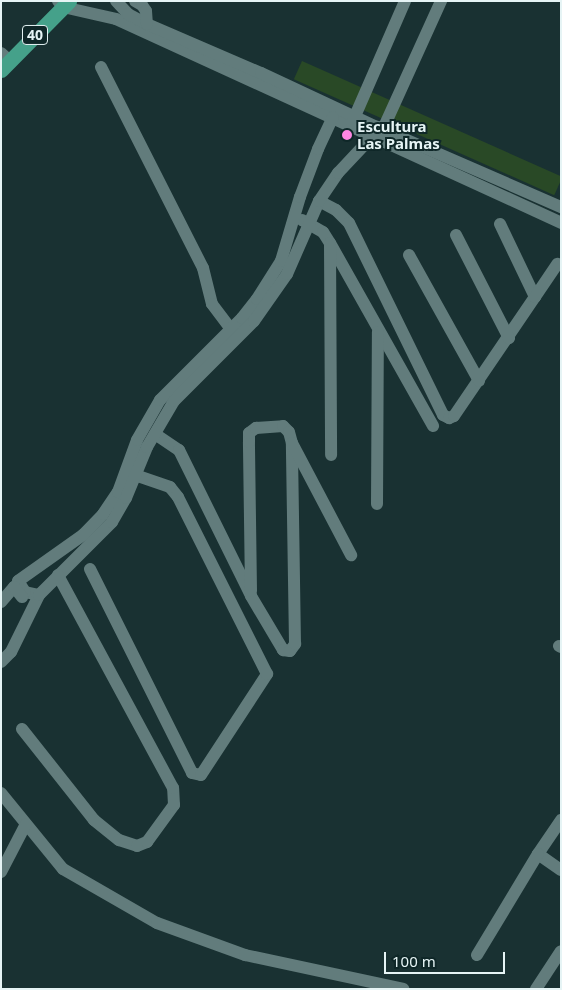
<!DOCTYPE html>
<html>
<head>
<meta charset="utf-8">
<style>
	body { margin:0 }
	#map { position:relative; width:562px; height:990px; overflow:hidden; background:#193132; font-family:"Noto Sans",sans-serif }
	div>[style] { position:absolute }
	.green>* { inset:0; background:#294926; transform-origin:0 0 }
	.minor>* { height:12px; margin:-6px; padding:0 6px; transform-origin:6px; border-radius:6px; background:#627c7c }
	.major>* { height:15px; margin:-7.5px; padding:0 7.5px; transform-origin:7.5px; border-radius:7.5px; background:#45a18a }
	.dots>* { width:14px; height:14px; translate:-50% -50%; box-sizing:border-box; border:2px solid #0f2728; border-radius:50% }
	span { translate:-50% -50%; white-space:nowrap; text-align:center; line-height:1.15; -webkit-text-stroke:4px #0f2728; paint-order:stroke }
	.shield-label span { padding:1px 4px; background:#0f2728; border:1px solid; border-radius:4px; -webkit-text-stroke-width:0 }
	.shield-label { font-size:14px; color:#e6f4f5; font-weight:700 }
	.poi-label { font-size:15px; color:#e6f4f5; font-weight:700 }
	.left { translate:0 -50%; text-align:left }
	.frame { position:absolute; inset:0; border:2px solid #e6f4f5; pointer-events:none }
	.scale { position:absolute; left:384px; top:952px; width:121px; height:22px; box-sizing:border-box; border:2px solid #e6f4f5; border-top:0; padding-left:6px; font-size:15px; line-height:18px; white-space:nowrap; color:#e6f4f5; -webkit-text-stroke:4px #0f2728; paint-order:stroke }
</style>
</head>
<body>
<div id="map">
	<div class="green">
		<div style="left:302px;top:61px;width:285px;height:20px;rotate:24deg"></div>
	</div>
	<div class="minor">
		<div style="left:58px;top:1px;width:8px;rotate:50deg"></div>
		<div style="left:63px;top:7px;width:54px;rotate:12.8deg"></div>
		<div style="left:116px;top:19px;width:490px;rotate:24.6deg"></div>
		<div style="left:116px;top:1px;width:18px;rotate:47deg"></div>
		<div style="left:128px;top:14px;width:21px;rotate:28deg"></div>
		<div style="left:147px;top:24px;width:124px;rotate:23.3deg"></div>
		<div style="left:261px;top:73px;width:128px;rotate:25deg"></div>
		<div style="left:377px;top:127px;width:201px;rotate:23.5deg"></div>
		<div style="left:135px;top:1px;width:8px;rotate:30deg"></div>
		<div style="left:142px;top:5px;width:7px;rotate:56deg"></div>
		<div style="left:146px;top:11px;width:13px;rotate:86deg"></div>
		<div style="left:1px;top:53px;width:12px;rotate:42deg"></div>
		<div style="left:101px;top:67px;width:225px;rotate:63.1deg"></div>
		<div style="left:203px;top:268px;width:37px;rotate:76deg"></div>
		<div style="left:212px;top:304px;width:39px;rotate:53deg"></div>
		<div style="left:352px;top:123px;width:133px;rotate:-66.5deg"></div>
		<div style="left:383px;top:129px;width:141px;rotate:-65.6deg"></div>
		<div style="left:319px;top:201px;width:19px;rotate:28deg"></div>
		<div style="left:336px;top:210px;width:18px;rotate:45deg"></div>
		<div style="left:349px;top:223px;width:214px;rotate:63.9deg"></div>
		<div style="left:443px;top:415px;width:7px;rotate:27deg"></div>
		<div style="left:449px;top:418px;width:5px;rotate:-22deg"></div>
		<div style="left:454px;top:416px;width:144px;rotate:-55.8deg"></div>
		<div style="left:535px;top:297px;width:81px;rotate:-115.6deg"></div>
		<div style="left:302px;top:220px;width:24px;rotate:30deg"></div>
		<div style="left:323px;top:232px;width:13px;rotate:58deg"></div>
		<div style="left:330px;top:243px;width:210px;rotate:60.6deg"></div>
		<div style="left:456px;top:235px;width:116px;rotate:62.8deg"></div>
		<div style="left:330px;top:245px;width:210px;rotate:89.7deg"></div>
		<div style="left:409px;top:255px;width:144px;rotate:60.9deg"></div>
		<div style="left:535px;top:297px;width:40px;rotate:-56deg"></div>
		<div style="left:155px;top:434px;width:29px;rotate:34deg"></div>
		<div style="left:179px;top:450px;width:163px;rotate:63.7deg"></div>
		<div style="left:251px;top:596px;width:63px;rotate:59.3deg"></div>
		<div style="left:283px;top:650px;width:7px;rotate:8deg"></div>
		<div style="left:290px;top:651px;width:9px;rotate:-54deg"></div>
		<div style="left:295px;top:644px;width:201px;rotate:-90.9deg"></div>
		<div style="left:377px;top:504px;width:172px;rotate:-89.7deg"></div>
		<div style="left:90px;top:569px;width:228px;rotate:63.4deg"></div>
		<div style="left:192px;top:773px;width:9px;rotate:13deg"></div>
		<div style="left:201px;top:775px;width:121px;rotate:-56.8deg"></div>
		<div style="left:267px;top:674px;width:198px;rotate:-116.7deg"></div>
		<div style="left:178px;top:497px;width:13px;rotate:-129deg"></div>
		<div style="left:170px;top:487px;width:37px;rotate:-161deg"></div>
		<div style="left:251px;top:591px;width:149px;rotate:-90.8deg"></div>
		<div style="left:249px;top:442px;width:9px;rotate:-90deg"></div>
		<div style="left:249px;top:433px;width:9px;rotate:-36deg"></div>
		<div style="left:256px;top:428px;width:27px;rotate:-4deg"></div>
		<div style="left:283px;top:426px;width:8px;rotate:45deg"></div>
		<div style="left:289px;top:432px;width:11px;rotate:75deg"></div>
		<div style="left:292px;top:443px;width:127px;rotate:62.2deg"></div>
		<div style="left:39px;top:595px;width:14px;rotate:-168deg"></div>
		<div style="left:25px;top:592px;width:13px;rotate:-122deg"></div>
		<div style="left:18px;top:581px;width:80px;rotate:-35.3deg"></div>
		<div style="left:83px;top:535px;width:29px;rotate:-46deg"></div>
		<div style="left:103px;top:514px;width:27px;rotate:-56deg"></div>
		<div style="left:118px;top:492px;width:55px;rotate:-69.9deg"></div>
		<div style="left:137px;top:440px;width:46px;rotate:-60.1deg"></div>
		<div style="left:160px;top:400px;width:116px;rotate:-45deg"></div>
		<div style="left:242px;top:318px;width:24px;rotate:-52deg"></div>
		<div style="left:257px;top:299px;width:45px;rotate:-57.7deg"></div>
		<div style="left:281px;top:261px;width:67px;rotate:-73.5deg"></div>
		<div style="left:300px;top:197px;width:51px;rotate:-69.4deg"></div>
		<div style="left:318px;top:149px;width:35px;rotate:-65deg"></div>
		<div style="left:1px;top:602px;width:20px;rotate:-49deg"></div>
		<div style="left:14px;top:587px;width:13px;rotate:51deg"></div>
		<div style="left:559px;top:646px;width:2px;rotate:27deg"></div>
		<div style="left:1px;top:662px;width:14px;rotate:-45deg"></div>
		<div style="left:11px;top:652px;width:64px;rotate:-63.8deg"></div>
		<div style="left:39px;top:595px;width:103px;rotate:-45deg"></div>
		<div style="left:112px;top:522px;width:28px;rotate:-60deg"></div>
		<div style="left:126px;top:498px;width:55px;rotate:-67.6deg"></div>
		<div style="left:147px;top:447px;width:53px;rotate:-59.6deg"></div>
		<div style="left:174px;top:401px;width:113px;rotate:-45deg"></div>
		<div style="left:254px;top:321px;width:57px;rotate:-54.9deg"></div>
		<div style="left:287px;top:274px;width:80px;rotate:-66.3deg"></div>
		<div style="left:319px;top:201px;width:34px;rotate:-56deg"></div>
		<div style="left:338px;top:173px;width:44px;rotate:-46.8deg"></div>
		<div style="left:368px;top:141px;width:17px;rotate:-57deg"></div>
		<div style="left:22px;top:729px;width:116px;rotate:51.6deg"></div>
		<div style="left:94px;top:820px;width:32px;rotate:39deg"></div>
		<div style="left:119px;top:840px;width:19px;rotate:18deg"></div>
		<div style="left:137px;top:846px;width:11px;rotate:-22deg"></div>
		<div style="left:147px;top:842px;width:46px;rotate:-53.9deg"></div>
		<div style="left:174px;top:805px;width:17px;rotate:-93deg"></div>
		<div style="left:173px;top:788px;width:242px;rotate:-118.4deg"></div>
		<div style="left:1px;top:793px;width:98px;rotate:50.8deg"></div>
		<div style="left:63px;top:869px;width:108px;rotate:29.9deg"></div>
		<div style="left:157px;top:923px;width:94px;rotate:20deg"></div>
		<div style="left:245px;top:955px;width:162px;rotate:12.1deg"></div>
		<div style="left:561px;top:820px;width:41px;rotate:124.1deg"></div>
		<div style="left:538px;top:854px;width:28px;rotate:35deg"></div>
		<div style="left:1px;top:872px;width:54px;rotate:-62.5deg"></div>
		<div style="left:477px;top:955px;width:118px;rotate:-58.9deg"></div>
		<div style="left:536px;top:989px;width:45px;rotate:-56.7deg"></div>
	</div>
	<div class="major">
		<div style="left:1px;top:70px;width:97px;rotate:-45.4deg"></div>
	</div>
	<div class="dots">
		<div style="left:347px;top:135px;background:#fd86e2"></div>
	</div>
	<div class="shield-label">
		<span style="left:35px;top:35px">40</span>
	</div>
	<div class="poi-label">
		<span class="left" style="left:357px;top:135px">Escultura<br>Las Palmas</span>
	</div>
	<div class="frame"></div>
	<div class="scale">100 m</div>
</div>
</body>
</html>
